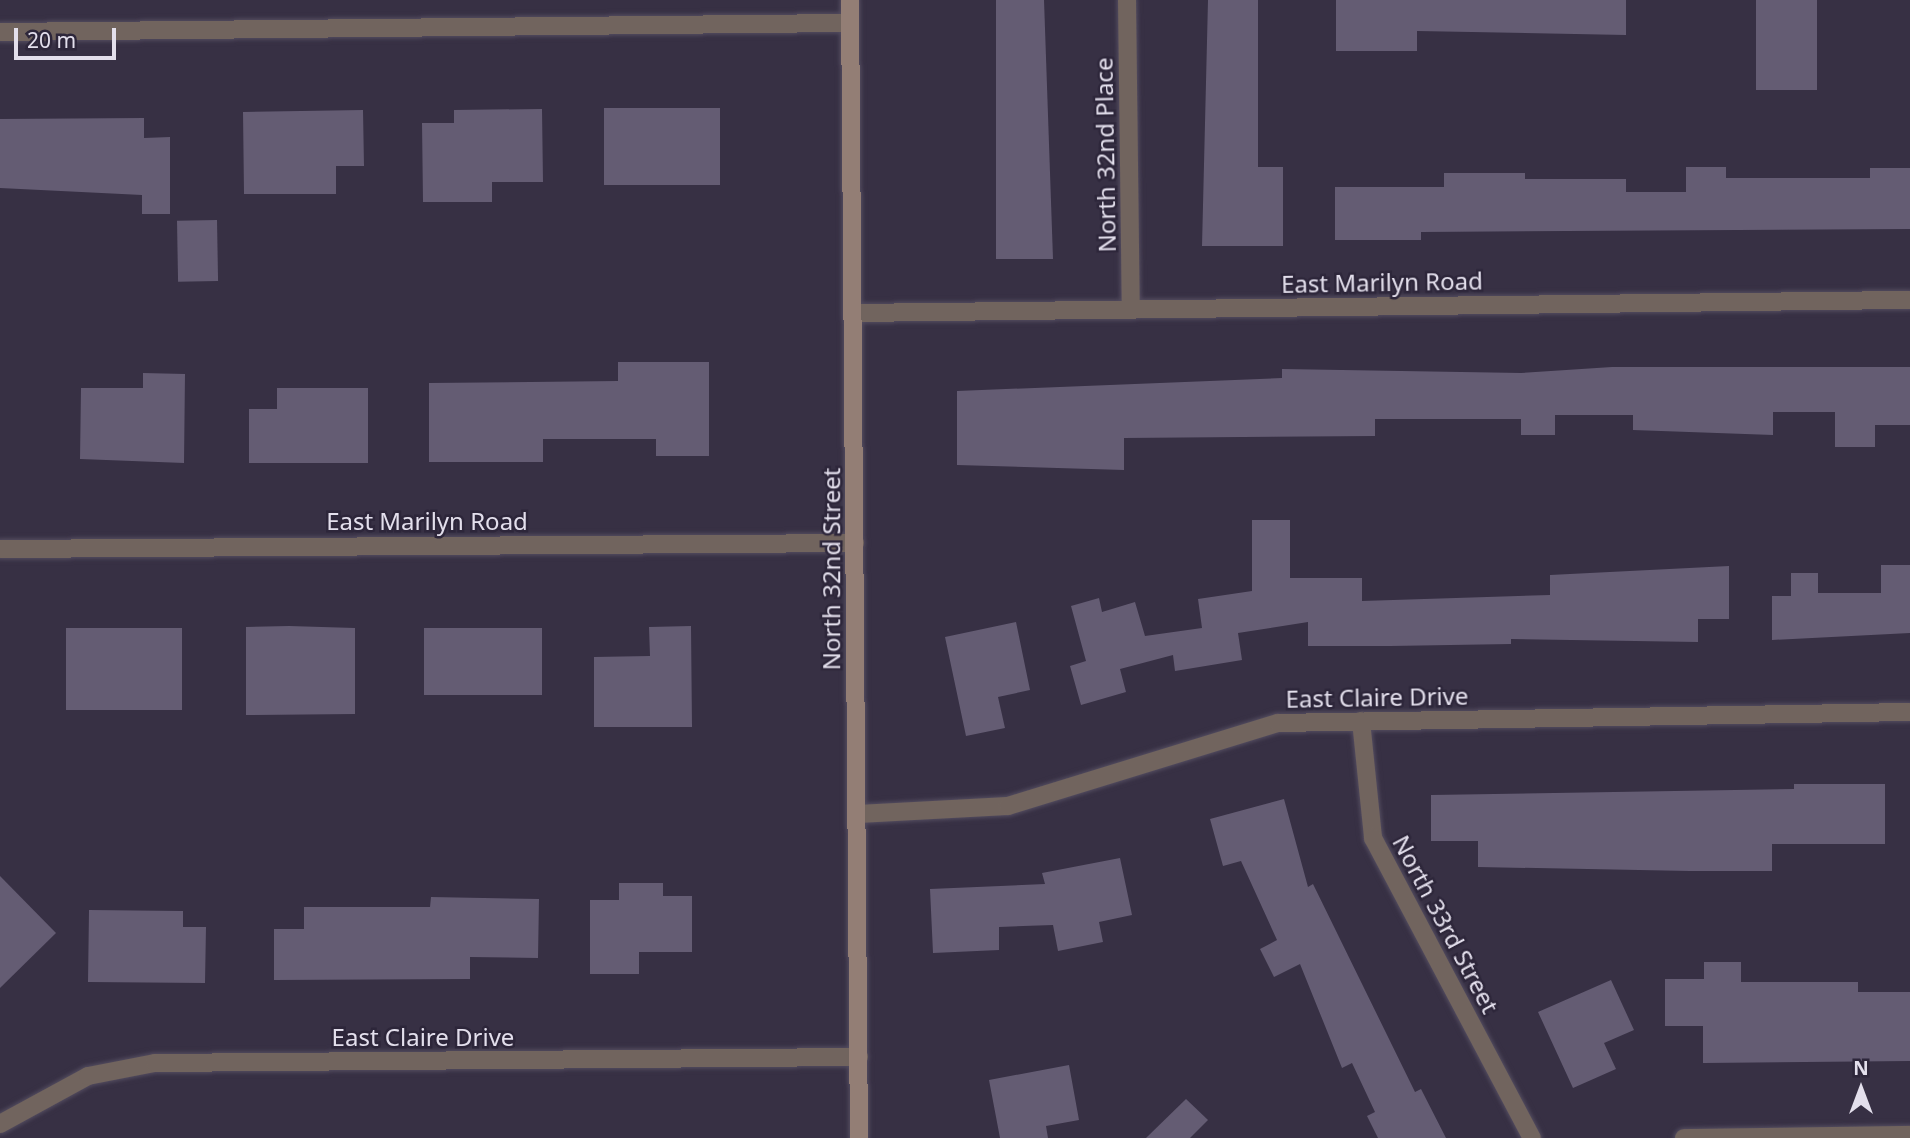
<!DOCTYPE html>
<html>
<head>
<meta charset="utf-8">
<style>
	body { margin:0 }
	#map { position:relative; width:1910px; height:1138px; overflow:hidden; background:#373044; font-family:"Noto Sans",sans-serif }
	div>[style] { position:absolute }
	.building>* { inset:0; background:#645c73; transform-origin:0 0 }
	.roads { filter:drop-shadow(0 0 2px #534c5f) drop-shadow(0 0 2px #534c5f) }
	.minor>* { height:18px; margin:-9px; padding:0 9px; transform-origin:9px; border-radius:9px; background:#71645e }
	.secondary>* { height:18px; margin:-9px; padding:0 9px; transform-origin:9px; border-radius:9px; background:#937e75 }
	span { translate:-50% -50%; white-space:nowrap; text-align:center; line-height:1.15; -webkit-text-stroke:5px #2d263a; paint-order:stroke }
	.street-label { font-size:24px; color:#e3dfec }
	.north { position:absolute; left:1826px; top:1054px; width:70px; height:70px; -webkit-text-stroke:5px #2d263a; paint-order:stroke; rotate:0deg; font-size:19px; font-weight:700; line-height:28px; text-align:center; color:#e3dfec }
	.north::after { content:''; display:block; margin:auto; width:24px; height:32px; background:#e3dfec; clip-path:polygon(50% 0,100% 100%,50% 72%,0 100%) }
	.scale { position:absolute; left:14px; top:28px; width:102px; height:32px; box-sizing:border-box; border:4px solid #e3dfec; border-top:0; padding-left:9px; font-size:21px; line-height:24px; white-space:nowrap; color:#e3dfec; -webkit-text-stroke:5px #2d263a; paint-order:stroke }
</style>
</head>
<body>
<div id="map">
	<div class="building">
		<div style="clip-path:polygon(996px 0,1044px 0,1053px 259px,996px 259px)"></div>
		<div style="clip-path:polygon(1208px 0,1258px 0,1258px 167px,1283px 167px,1283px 246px,1202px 246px)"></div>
		<div style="clip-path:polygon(1336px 0,1626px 0,1626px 35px,1417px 31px,1417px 51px,1336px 51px)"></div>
		<div style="left:1756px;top:0;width:61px;height:90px"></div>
		<div style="left:604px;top:108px;width:116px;height:77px"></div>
		<div style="clip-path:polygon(542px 109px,543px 182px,492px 182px,492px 202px,423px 202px,422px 123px,454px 123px,454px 110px)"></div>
		<div style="clip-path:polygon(363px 110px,364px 166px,336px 166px,336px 194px,244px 194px,243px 112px)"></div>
		<div style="clip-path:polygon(144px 118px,144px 138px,170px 137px,170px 214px,142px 214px,142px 195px,0 188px,0 119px)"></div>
		<div style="clip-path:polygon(1686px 167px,1726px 167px,1726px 178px,1870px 178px,1870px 168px,1910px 168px,1910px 229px,1421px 232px,1421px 240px,1335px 240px,1335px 187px,1444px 187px,1444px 173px,1525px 173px,1525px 179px,1626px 179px,1626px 192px,1686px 192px)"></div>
		<div style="left:217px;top:220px;width:61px;height:40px;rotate:89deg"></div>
		<div style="clip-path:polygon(618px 362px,709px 362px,709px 456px,656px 456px,656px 439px,543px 439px,543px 462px,429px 462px,429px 383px,618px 381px)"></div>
		<div style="clip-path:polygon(1612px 367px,1910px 367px,1910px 425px,1875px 425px,1875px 447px,1835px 447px,1835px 412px,1773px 412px,1773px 435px,1633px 430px,1633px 415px,1555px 415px,1555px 435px,1521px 435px,1521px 419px,1375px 419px,1375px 436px,1124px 438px,1124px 470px,957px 465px,957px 391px,1282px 378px,1282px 369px,1521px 373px)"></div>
		<div style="clip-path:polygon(143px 373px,185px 374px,184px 463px,80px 459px,81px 388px,143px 388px)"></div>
		<div style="clip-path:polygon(277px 388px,368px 388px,368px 463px,249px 463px,249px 409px,277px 409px)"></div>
		<div style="clip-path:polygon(1252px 520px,1290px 520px,1290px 578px,1362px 578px,1362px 601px,1550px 595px,1550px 575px,1729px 566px,1729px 619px,1698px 619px,1698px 642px,1511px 639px,1511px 644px,1390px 646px,1308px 646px,1308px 622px,1238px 633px,1242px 660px,1175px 671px,1173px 655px,1120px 669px,1126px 692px,1081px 705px,1070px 666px,1086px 661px,1071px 606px,1099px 598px,1102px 612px,1135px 602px,1145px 636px,1202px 628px,1198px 599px,1252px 591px)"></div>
		<div style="clip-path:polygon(1881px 565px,1910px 565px,1910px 633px,1772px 640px,1772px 596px,1791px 596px,1791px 573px,1818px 573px,1818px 593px,1881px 593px)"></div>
		<div style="clip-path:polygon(1016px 622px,1030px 690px,998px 697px,1005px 728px,966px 736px,945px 637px)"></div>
		<div style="clip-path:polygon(289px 626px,355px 628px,355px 714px,246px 715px,246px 627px)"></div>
		<div style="clip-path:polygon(691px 626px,692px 727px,594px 727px,594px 657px,650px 656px,649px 627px)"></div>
		<div style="left:66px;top:628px;width:116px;height:82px"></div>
		<div style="left:424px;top:628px;width:118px;height:67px"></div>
		<div style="clip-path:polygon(1794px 784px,1885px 784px,1885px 844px,1772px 844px,1772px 871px,1690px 871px,1478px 867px,1478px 841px,1431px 841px,1431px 795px,1794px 789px)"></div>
		<div style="clip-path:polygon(1284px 799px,1308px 887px,1313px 884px,1415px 1092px,1421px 1089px,1446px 1138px,1378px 1138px,1367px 1116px,1375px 1112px,1352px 1063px,1342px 1068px,1300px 964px,1274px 977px,1260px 949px,1277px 940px,1241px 861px,1223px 866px,1210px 819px)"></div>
		<div style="clip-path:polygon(1120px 858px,1132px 915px,1099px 922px,1103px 942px,1058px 951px,1053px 925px,999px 927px,999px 950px,933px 953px,930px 889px,1045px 884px,1042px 873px)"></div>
		<div style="clip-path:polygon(0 876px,56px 933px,0 988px)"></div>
		<div style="clip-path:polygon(619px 883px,663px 883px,663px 896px,692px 896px,692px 952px,639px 952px,639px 974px,590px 974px,590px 900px,619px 900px)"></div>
		<div style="clip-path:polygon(431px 897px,539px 899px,538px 958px,470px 957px,470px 979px,274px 980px,274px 929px,304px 929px,304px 907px,430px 907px)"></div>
		<div style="clip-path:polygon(89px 910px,183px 911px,183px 927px,206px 927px,205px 983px,88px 982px)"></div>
		<div style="clip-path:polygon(1704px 962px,1741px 962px,1741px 982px,1858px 982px,1858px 992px,1910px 992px,1910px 1061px,1703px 1063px,1703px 1026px,1665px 1026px,1665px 979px,1704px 979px)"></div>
		<div style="clip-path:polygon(1611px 980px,1634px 1030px,1604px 1043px,1616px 1069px,1573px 1088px,1538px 1012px)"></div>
		<div style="clip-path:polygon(1069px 1065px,1079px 1120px,1046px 1126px,1048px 1138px,1000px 1138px,989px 1080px)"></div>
		<div style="clip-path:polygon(1186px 1099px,1208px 1120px,1190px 1138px,1146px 1138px)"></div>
	</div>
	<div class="roads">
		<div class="minor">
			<div style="left:1127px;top:0;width:310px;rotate:89.3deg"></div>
			<div style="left:0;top:32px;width:850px;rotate:-0.61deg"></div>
			<div style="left:854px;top:313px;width:1056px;rotate:-0.71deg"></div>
			<div style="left:0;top:549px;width:855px;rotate:-0.4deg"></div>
			<div style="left:1361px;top:721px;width:118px;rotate:84.1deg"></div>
			<div style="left:1373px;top:838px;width:340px;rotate:62.1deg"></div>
			<div style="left:858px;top:814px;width:150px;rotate:-3.1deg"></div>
			<div style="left:1008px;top:806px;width:282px;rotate:-17.1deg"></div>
			<div style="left:1278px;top:723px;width:632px;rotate:-1deg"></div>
			<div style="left:0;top:1124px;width:100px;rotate:-28.6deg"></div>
			<div style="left:88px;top:1076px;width:68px;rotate:-11deg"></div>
			<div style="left:155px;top:1063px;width:704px;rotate:-0.49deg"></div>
			<div style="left:1684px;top:1138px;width:226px;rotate:-0.8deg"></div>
		</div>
		<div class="secondary">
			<div style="left:850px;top:0;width:1138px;rotate:89.55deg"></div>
		</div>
	</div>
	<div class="street-label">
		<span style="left:1105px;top:155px;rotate:-91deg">North 32nd Place</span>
		<span style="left:1382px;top:282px;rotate:-1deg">East Marilyn Road</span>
		<span style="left:427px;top:521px">East Marilyn Road</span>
		<span style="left:831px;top:569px;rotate:-90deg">North 32nd Street</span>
		<span style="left:1377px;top:697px;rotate:-1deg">East Claire Drive</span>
		<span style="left:1446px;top:924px;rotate:62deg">North 33rd Street</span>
		<span style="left:423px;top:1037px">East Claire Drive</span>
	</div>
	<div class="north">N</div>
	<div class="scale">20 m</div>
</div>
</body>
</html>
